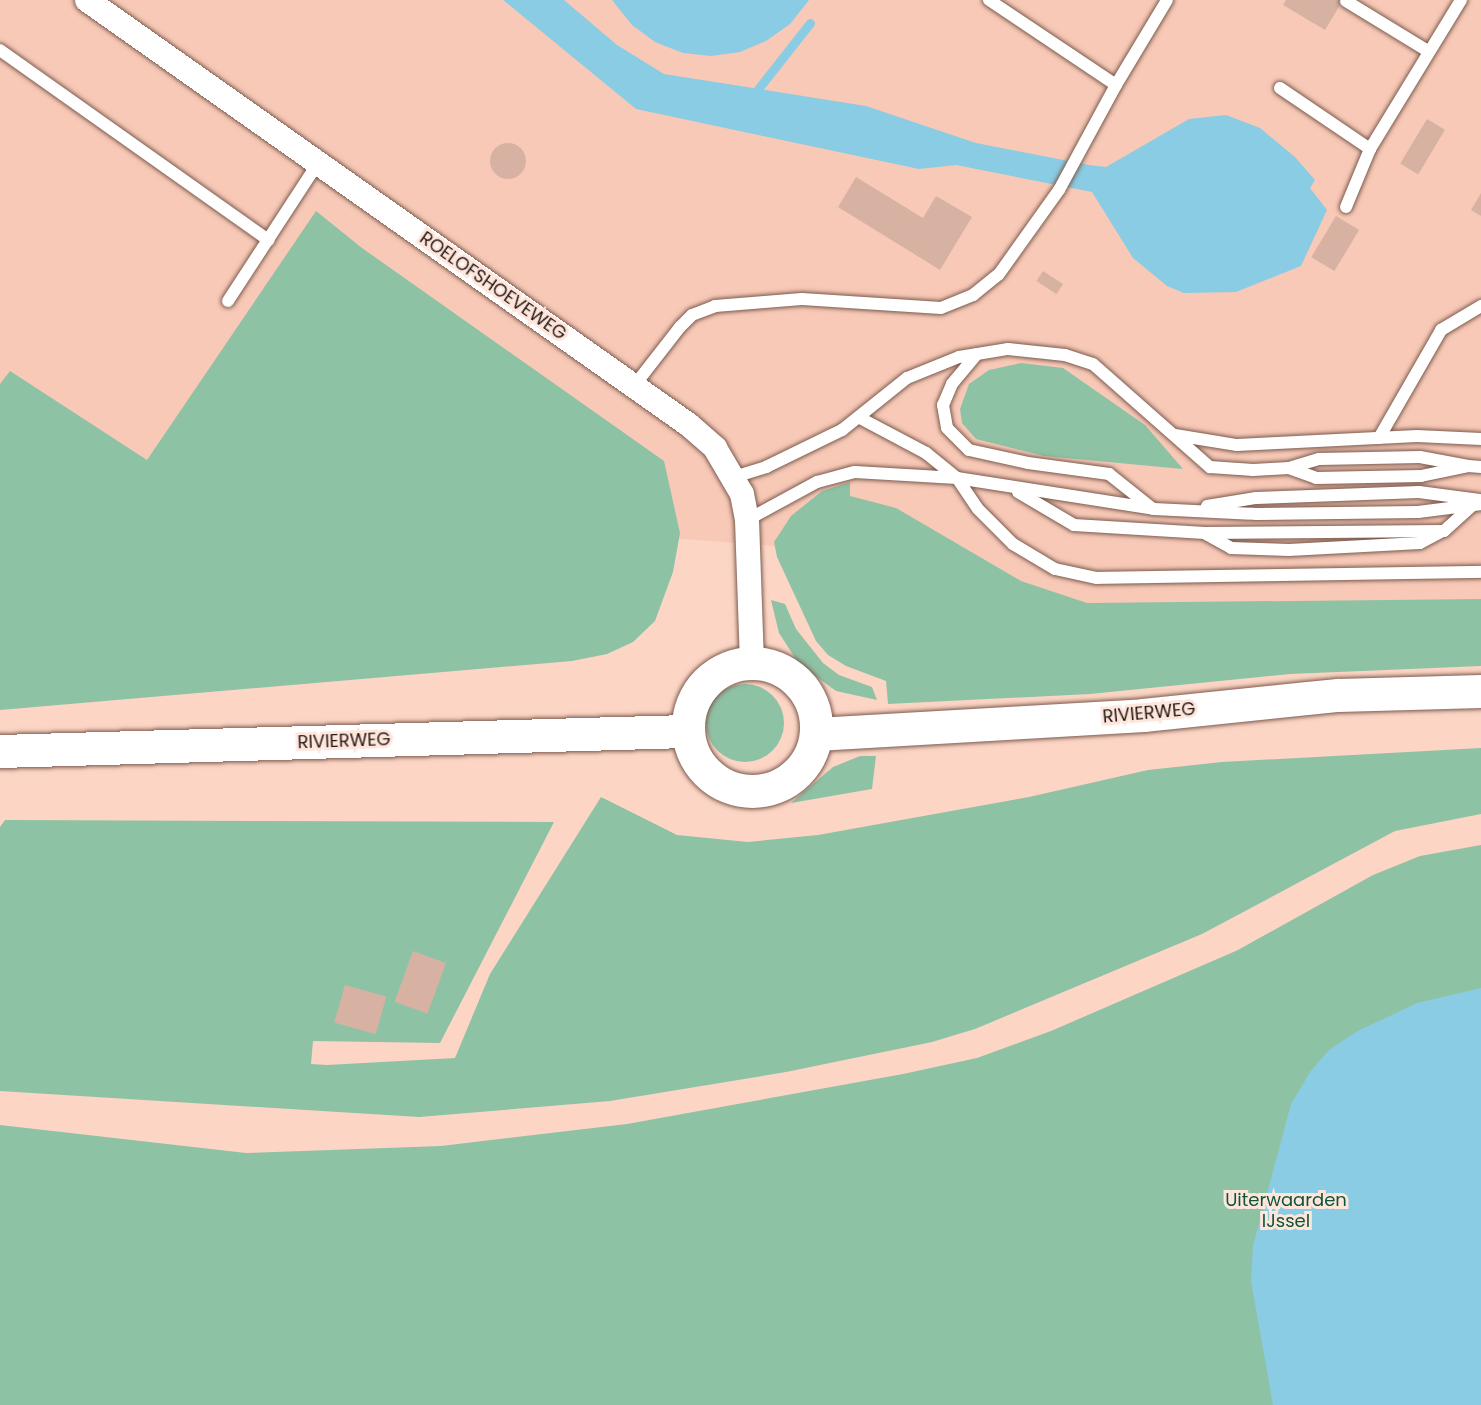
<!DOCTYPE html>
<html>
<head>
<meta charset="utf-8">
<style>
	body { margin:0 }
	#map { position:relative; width:1481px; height:1405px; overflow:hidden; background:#fcd5c5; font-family:Poppins,sans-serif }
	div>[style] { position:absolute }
	.built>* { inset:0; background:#f8c9b7 }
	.green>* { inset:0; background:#8ec2a5 }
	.round { border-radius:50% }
	.water>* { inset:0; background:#8acce3 }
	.stream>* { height:9px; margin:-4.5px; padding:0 4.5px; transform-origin:4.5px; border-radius:4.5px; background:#8acce3 }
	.building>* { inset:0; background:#d7b2a3; transform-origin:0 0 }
	.roads { filter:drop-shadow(0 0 2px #7c5b4e) drop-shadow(0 0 2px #7c5b4e) }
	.service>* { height:12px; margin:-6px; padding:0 6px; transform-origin:6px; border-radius:6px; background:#fff }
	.minor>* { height:24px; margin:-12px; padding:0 12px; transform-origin:12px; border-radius:12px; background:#fff }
	.primary>* { height:33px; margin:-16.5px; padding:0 16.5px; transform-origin:16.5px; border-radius:16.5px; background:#fff }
	.primary>.ring { margin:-16.5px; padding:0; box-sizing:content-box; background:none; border:33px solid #fff; border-radius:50% }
	span { translate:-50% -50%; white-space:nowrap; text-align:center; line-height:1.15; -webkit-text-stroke:6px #fee6dc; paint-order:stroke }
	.street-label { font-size:18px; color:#231611 }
	.park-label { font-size:18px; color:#0e5537 }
</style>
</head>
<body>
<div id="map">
	<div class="built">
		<div style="clip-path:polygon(0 0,1481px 0,1481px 613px,1062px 617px,831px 550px,574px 531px,0 572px)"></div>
	</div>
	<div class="green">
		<div style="clip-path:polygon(316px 211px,362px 248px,664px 461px,680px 533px,673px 572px,655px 621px,633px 642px,607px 654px,572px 661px,0 710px,0 384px,10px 371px,147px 460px)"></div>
		<div style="clip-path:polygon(1021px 363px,1063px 368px,1145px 425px,1183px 469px,1044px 456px,976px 439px,962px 423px,960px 409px,969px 384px,989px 370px)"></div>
		<div style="clip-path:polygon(850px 482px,850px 496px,896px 508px,1021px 581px,1087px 603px,1481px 599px,1481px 666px,1290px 674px,1090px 694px,888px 704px,886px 681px,846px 666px,828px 655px,816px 641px,777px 557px,774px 542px,791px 516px,822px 491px)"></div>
		<div style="clip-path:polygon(771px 600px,785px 604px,796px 629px,823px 663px,839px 675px,872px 687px,877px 700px,836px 691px,799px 664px,779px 633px)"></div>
		<div class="round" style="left:706px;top:684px;width:78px;height:78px"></div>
		<div style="clip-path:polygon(1481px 748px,1481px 814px,1395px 831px,1202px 934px,975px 1029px,932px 1042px,786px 1072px,610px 1101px,419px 1117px,0 1091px,0 827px,5px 820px,554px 822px,440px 1043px,313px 1041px,311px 1064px,327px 1065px,455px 1058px,490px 974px,601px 797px,677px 835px,748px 842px,818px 835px,1029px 797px,1148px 770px,1222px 762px)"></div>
		<div style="clip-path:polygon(860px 756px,876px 756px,872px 789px,791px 803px,833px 767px)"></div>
		<div style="clip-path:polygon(1481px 845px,1481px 1405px,0 1405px,0 1125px,246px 1153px,441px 1146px,627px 1124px,903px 1074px,977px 1058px,1051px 1031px,1238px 950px,1373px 875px,1420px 856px)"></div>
	</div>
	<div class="water">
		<div style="clip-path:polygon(503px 0,564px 0,617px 45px,664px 74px,866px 106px,976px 143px,1089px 165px,1106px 167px,1189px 119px,1226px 115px,1260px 128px,1295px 157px,1315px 180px,1310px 188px,1327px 210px,1301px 266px,1236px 292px,1184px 293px,1167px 286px,1133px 258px,1092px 192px,956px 165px,919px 169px,636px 109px)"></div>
		<div style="clip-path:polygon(612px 0,809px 0,790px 24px,766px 41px,740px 52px,711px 56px,683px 53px,655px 42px,632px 25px)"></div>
		<div style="clip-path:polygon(1481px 988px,1481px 1405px,1273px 1405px,1251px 1281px,1253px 1246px,1291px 1104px,1310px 1072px,1329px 1050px,1356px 1032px,1417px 1003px)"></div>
	</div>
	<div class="stream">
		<div style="left:758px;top:89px;width:84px;rotate:-51.8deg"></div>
	</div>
	<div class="building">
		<div style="clip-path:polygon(1286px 0,1343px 0,1325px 30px,1283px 5px)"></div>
		<div style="left:1427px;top:119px;width:21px;height:52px;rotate:31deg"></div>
		<div class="round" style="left:490px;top:143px;width:36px;height:36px"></div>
		<div style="clip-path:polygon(856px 177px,923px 218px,936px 196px,972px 217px,940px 270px,838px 207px)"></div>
		<div style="clip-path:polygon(1481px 193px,1481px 216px,1471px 210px)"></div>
		<div style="left:1336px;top:216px;width:27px;height:48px;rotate:31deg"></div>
		<div style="left:1043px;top:271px;width:24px;height:12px;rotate:33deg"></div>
		<div style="left:413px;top:951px;width:35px;height:54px;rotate:20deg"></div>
		<div style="left:345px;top:985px;width:43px;height:39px;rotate:16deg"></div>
	</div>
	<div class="roads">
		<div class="service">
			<div style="left:1346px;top:1px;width:96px;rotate:31.4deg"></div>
			<div style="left:0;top:50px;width:329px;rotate:35.3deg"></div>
			<div style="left:1116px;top:85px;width:99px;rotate:-59deg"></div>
			<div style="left:1280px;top:88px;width:109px;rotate:34.1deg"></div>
			<div style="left:1346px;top:207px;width:63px;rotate:-67.5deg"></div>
			<div style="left:1370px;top:149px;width:175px;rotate:-58.6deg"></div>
			<div style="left:228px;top:301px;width:165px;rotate:-56.9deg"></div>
			<div style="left:977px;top:354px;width:39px;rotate:130deg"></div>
			<div style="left:952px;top:384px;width:23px;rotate:113deg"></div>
			<div style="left:943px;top:405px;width:23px;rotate:80deg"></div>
			<div style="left:947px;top:428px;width:31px;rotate:45deg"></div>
			<div style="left:969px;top:450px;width:60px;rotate:12.4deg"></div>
			<div style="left:1028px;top:463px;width:82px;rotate:7.7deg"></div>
			<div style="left:1109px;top:474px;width:56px;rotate:38.5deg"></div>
			<div style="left:634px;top:386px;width:75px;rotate:-52.1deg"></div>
			<div style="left:680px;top:327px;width:17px;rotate:-45deg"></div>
			<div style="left:692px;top:315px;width:25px;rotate:-21deg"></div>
			<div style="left:715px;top:306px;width:87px;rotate:-4.6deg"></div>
			<div style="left:802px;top:299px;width:139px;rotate:3.7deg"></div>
			<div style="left:941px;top:308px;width:35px;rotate:-22deg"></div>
			<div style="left:973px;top:295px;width:33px;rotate:-39deg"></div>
			<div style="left:999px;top:274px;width:103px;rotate:-54.5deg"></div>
			<div style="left:1059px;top:190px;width:119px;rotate:-61.5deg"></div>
			<div style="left:1116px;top:85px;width:153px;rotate:-146.2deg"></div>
			<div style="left:860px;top:418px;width:75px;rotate:27.9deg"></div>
			<div style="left:926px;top:453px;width:40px;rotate:39deg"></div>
			<div style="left:957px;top:478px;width:37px;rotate:56deg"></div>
			<div style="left:978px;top:509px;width:49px;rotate:45deg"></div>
			<div style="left:1013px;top:544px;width:49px;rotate:30.8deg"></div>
			<div style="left:1055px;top:569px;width:43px;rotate:12.1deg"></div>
			<div style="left:1097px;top:578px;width:384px;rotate:-0.9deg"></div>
			<div style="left:1175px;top:435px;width:63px;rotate:9.2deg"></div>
			<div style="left:1237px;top:445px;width:180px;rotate:-2.9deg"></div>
			<div style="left:1417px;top:436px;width:64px;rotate:2.7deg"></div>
			<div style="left:1379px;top:438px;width:125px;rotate:-60.1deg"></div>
			<div style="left:1441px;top:330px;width:47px;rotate:-31deg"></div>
			<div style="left:1289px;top:468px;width:29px;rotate:20deg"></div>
			<div style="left:1316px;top:478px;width:105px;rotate:-1.1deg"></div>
			<div style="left:1421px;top:476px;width:48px;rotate:-12deg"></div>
			<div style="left:1468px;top:466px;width:13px;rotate:4deg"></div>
			<div style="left:734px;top:477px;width:34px;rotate:-17deg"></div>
			<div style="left:766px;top:467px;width:85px;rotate:-26deg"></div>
			<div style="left:842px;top:430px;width:83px;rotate:-38.7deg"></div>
			<div style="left:907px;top:378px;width:56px;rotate:-22deg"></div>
			<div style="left:959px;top:357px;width:50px;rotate:-9.3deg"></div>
			<div style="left:1008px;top:349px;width:57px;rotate:6deg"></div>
			<div style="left:1065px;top:355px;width:29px;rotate:18deg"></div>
			<div style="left:1093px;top:364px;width:156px;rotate:41.4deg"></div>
			<div style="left:1210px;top:467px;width:43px;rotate:4deg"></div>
			<div style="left:1253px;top:470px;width:36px;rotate:-3deg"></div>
			<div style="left:1289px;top:468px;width:31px;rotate:-17deg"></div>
			<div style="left:1319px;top:459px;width:101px;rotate:-1.1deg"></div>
			<div style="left:1420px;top:457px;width:49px;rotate:10.6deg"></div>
			<div style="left:1018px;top:492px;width:65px;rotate:30.5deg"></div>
			<div style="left:1074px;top:525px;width:131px;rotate:3.5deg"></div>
			<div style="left:1205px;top:533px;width:239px;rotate:-0.5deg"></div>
			<div style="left:1444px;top:531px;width:39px;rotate:-42deg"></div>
			<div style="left:1207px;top:506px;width:50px;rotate:-9.3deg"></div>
			<div style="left:1256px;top:498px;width:163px;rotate:-2.1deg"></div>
			<div style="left:1419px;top:492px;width:61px;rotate:7.6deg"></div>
			<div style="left:747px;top:520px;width:80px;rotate:-28.5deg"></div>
			<div style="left:817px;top:482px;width:39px;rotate:-15deg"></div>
			<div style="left:855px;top:472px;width:102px;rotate:3.4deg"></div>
			<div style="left:957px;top:478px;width:199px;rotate:8.9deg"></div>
			<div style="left:1154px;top:509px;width:103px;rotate:2.8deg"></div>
			<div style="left:1257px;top:514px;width:161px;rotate:-0.7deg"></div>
			<div style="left:1418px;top:512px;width:64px;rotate:-7.2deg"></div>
			<div style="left:1206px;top:534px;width:29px;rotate:29deg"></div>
			<div style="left:1231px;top:548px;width:58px;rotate:2deg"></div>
			<div style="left:1289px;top:550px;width:131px;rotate:-3.1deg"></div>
			<div style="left:1420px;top:543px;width:24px;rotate:-28deg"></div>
		</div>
		<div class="minor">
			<div style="left:87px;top:0;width:737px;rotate:35.22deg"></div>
			<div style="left:689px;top:425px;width:35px;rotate:41deg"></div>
			<div style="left:715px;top:448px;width:53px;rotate:59.6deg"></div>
			<div style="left:742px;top:494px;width:26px;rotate:79deg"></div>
			<div style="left:747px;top:520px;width:141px;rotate:88deg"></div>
		</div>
		<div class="primary">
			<div class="ring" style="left:688px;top:663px;width:95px;height:95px"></div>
			<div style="left:816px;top:734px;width:328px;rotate:-3.3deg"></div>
			<div style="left:1143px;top:715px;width:196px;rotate:-5.9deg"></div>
			<div style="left:1338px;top:695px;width:143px;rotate:-1.6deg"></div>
			<div style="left:0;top:751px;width:687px;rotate:-1.67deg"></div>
		</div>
	</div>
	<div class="street-label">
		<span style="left:493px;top:286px;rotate:35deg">ROELOFSHOEVEWEG</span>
		<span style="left:1149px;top:713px;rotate:-5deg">RIVIERWEG</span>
		<span style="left:344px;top:741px;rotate:-2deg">RIVIERWEG</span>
	</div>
	<div class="park-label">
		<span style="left:1286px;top:1211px">Uiterwaarden<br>IJssel</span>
	</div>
</div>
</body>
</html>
